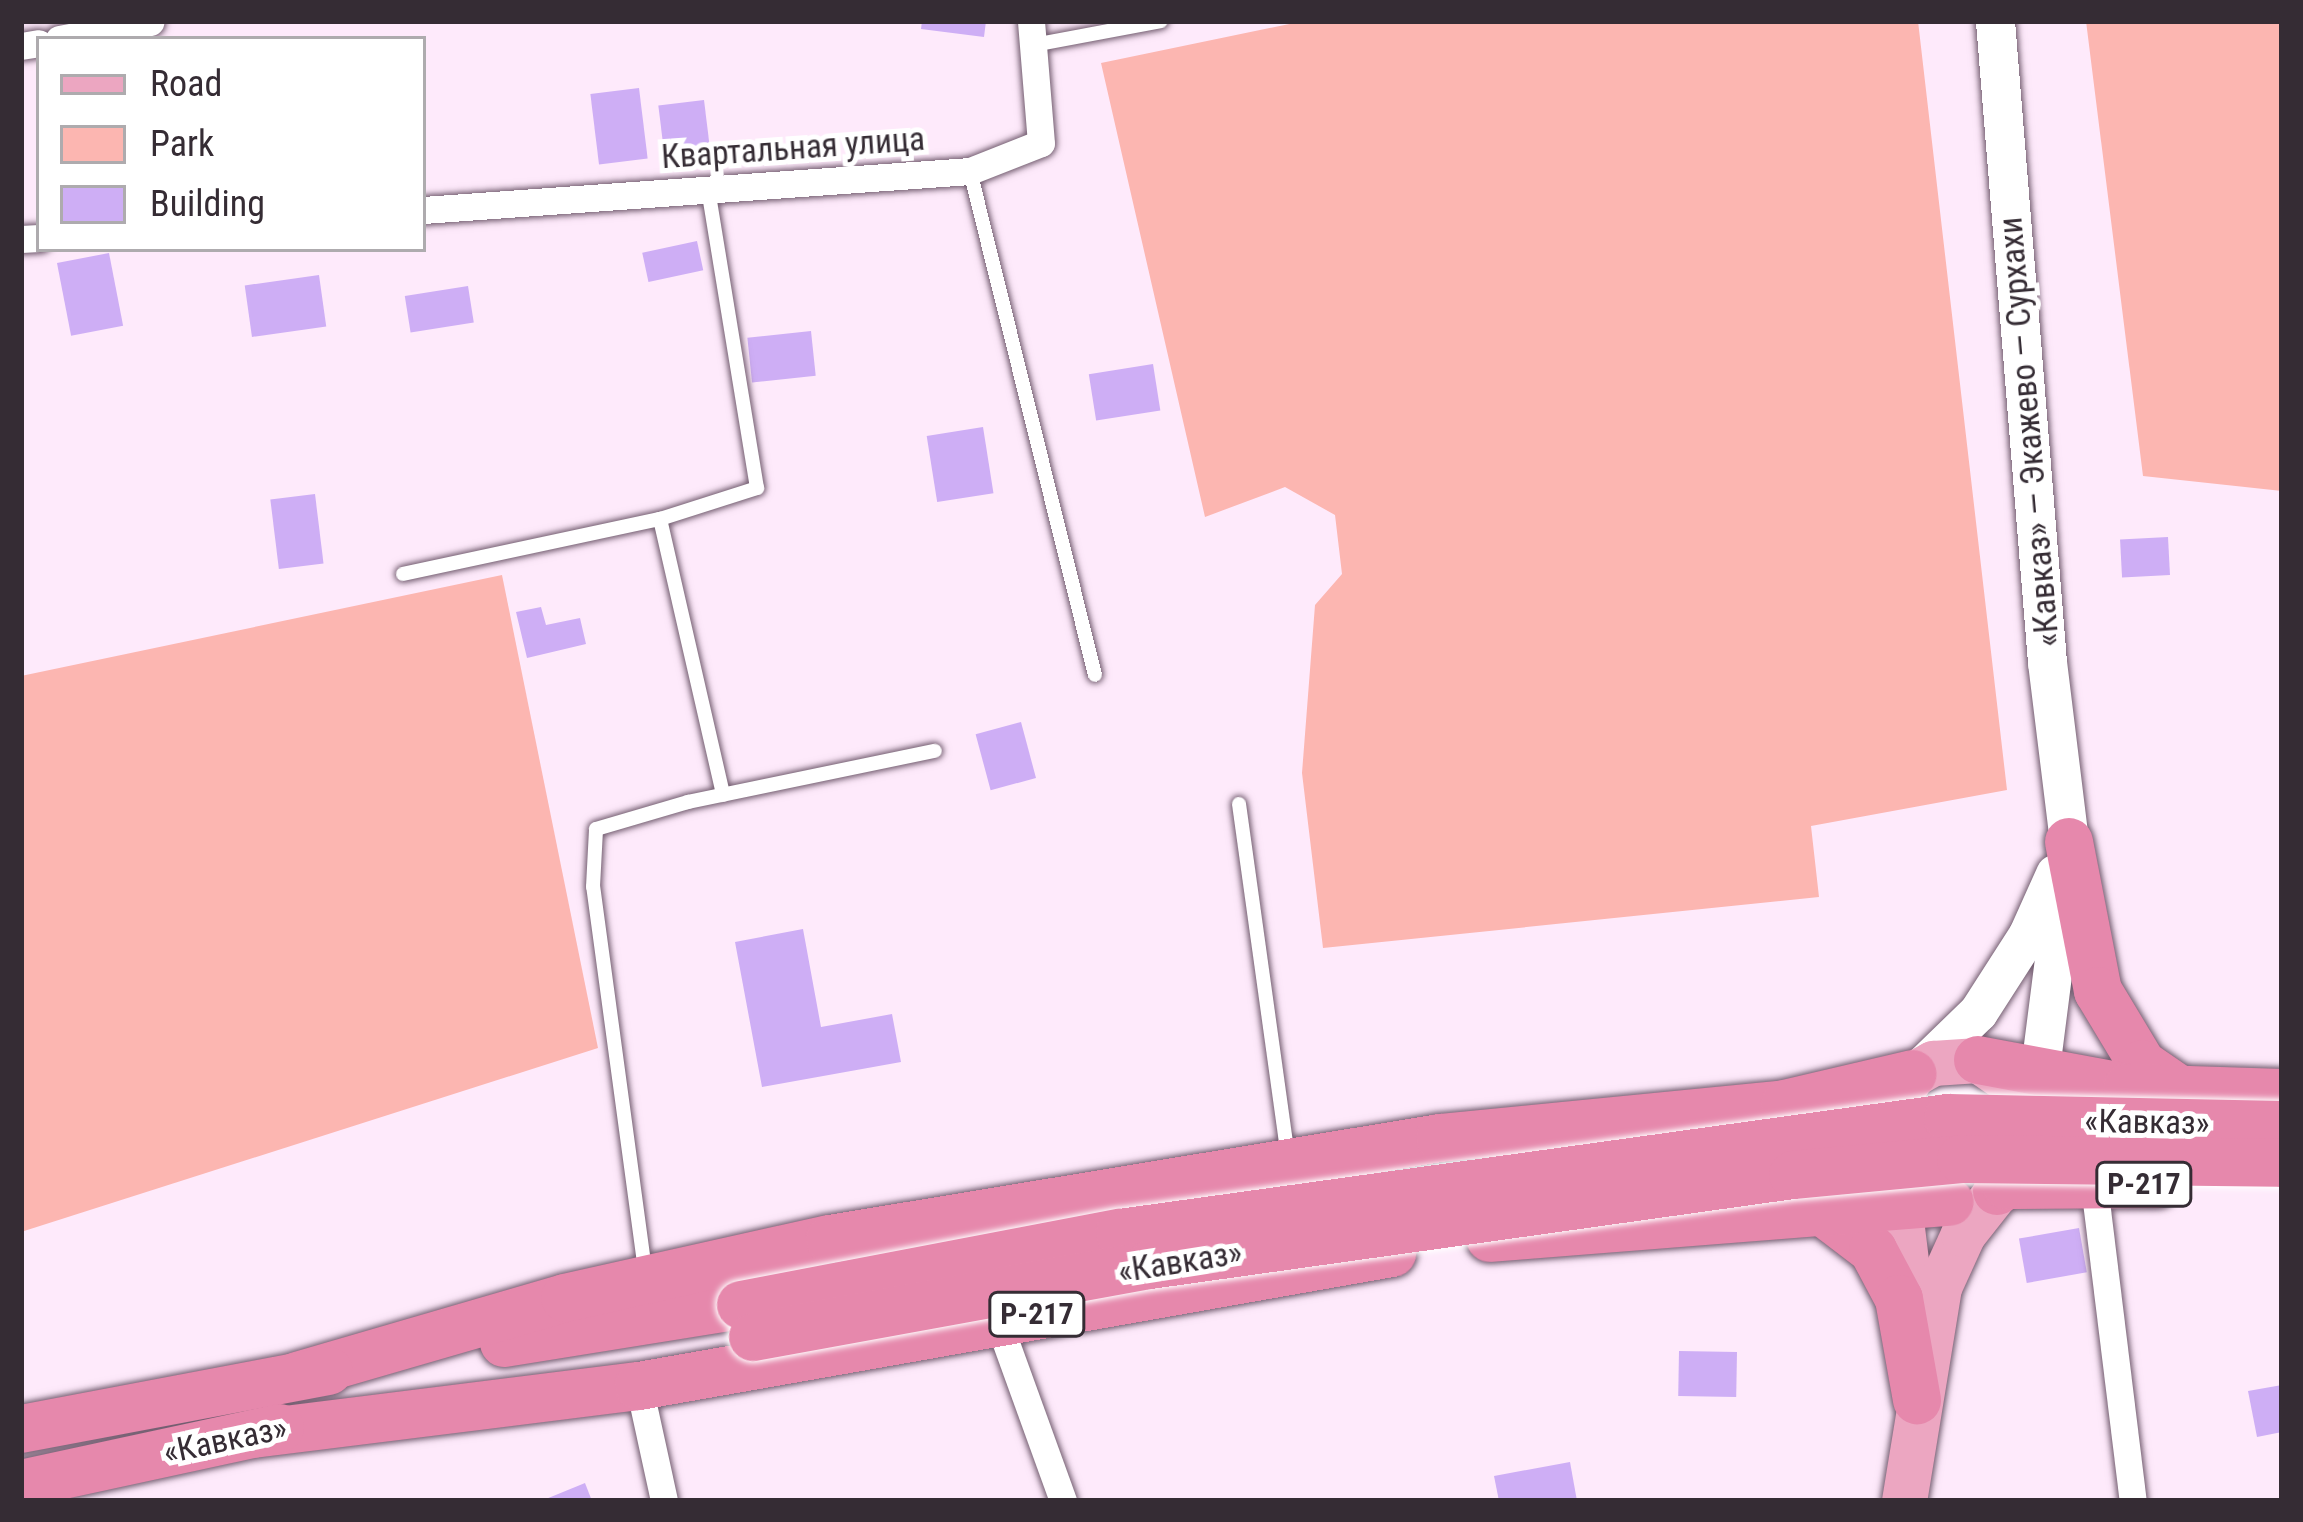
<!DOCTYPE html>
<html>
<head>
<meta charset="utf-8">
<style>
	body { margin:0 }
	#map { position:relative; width:2303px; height:1522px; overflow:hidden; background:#feeafb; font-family:"Roboto Condensed",sans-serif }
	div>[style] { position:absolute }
	.green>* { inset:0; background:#fcb6b1 }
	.building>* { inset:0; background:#ceaef5; transform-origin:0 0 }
	.roads { filter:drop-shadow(0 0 3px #735d70) drop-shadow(0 0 3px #735d70) }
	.service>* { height:14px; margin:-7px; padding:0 7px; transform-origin:7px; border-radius:7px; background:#fff }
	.minor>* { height:27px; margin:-13.5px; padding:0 13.5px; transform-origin:13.5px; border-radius:13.5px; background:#fff }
	.secondary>* { height:39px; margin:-19.5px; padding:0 19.5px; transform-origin:19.5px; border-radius:19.5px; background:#fff }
	.primary>* { height:45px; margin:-22.5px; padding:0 22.5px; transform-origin:22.5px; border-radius:22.5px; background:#eca6c1 }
	.trunk>* { height:48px; margin:-24px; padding:0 24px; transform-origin:24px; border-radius:24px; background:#e688ac }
	.bridges { filter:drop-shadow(0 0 3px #fff) drop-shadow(0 0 3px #fff) }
	.trunk-bridge>* { height:48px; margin:-24px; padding:0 24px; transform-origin:24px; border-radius:24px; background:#e688ac }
	span { translate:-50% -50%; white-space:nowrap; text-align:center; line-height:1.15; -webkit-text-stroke:10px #fff; paint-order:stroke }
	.shield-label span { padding:3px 9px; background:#fff; border:3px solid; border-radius:9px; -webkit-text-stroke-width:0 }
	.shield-label { font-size:30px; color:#352c34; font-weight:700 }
	.street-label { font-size:33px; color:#352c34 }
	.frame { position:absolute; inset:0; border:24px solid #352c34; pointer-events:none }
	.legend { position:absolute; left:36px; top:36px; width:390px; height:216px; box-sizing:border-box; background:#fff; border:3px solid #aeabae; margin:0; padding:15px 21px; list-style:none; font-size:36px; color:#352c34 }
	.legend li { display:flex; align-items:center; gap:24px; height:60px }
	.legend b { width:60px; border:3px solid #aeabae }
</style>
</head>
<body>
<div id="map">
	<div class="green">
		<div style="clip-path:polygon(1304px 21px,1918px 21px,2007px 790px,1811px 826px,1819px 897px,1323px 948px,1302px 773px,1315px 605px,1342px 574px,1335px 515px,1285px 487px,1205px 517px,1101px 63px)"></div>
		<div style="clip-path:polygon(2086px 21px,2282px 21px,2282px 491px,2143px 476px)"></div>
		<div style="clip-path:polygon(502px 575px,598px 1048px,21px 1232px,21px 676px)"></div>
	</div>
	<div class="building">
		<div style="clip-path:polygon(922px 21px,986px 21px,984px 37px,921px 29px)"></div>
		<div style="left:639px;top:88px;width:71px;height:49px;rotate:83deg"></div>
		<div style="left:704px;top:100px;width:49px;height:46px;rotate:83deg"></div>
		<div style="left:697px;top:241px;width:30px;height:56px;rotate:78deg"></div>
		<div style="left:109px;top:253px;width:74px;height:53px;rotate:79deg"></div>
		<div style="left:319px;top:275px;width:52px;height:75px;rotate:82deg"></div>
		<div style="left:468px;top:286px;width:37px;height:64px;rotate:81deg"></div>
		<div style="left:811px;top:331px;width:45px;height:64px;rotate:84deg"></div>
		<div style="left:1153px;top:364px;width:47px;height:65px;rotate:81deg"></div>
		<div style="left:983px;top:427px;width:67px;height:57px;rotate:81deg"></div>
		<div style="left:315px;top:494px;width:70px;height:45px;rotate:83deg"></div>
		<div style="left:2168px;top:537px;width:38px;height:48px;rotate:87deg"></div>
		<div style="clip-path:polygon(541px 607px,546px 625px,580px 618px,586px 644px,527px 658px,516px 612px)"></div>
		<div style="left:1021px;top:722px;width:58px;height:47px;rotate:75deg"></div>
		<div style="clip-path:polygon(803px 929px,821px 1027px,892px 1014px,901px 1062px,762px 1087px,735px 942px)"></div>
		<div style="left:2079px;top:1228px;width:45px;height:61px;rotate:80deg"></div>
		<div style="left:1679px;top:1351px;width:58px;height:45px;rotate:1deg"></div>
		<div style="clip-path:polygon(2282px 1385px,2282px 1432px,2257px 1437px,2248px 1391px)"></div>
		<div style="clip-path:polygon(1570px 1462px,1577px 1501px,1499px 1501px,1494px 1476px)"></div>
		<div style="clip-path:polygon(585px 1483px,592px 1501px,541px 1501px)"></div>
	</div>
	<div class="roads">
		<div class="service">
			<div style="left:1033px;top:45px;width:130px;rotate:-10.6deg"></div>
			<div style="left:970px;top:171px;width:519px;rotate:76.07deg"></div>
			<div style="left:660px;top:519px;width:283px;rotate:77.1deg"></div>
			<div style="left:403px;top:574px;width:263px;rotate:-12.1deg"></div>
			<div style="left:660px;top:519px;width:102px;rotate:-17.7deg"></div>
			<div style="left:757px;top:488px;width:302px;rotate:-99.3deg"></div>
			<div style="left:1239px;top:804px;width:355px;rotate:82.1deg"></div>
			<div style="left:645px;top:1270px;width:387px;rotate:-97.7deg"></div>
			<div style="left:593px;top:887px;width:58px;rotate:-87deg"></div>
			<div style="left:596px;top:829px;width:96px;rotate:-16.4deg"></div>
			<div style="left:688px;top:802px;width:252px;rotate:-11.7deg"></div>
		</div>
		<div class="minor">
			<div style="left:59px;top:39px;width:93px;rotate:-10.6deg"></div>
			<div style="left:21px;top:46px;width:18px;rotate:-9deg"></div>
			<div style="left:423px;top:210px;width:548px;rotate:-4.08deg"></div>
			<div style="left:970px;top:171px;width:76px;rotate:-21.5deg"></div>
			<div style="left:1041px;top:143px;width:122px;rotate:-94.7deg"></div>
			<div style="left:21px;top:239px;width:18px;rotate:-3deg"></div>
			<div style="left:2094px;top:1185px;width:318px;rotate:83deg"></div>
			<div style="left:998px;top:1321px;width:191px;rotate:70.1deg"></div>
			<div style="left:639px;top:1386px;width:118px;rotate:77.7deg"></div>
		</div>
		<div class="secondary">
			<div style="left:1995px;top:21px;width:643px;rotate:85.36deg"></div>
			<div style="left:2047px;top:662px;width:181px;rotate:83deg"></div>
			<div style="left:2069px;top:842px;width:260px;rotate:97.3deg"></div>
			<div style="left:1914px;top:1074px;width:89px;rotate:-44.1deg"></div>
			<div style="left:1978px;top:1012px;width:93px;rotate:-57.3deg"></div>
			<div style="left:2028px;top:934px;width:66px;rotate:-65.8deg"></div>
		</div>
		<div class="primary">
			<div style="left:1892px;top:1106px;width:38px;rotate:-57deg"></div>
			<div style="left:1913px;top:1074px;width:23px;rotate:-29deg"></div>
			<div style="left:1933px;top:1063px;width:45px;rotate:-3.8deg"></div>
			<div style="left:1978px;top:1060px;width:46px;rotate:34.4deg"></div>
			<div style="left:2016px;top:1086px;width:23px;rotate:61deg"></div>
			<div style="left:2027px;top:1106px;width:24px;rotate:81deg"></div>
			<div style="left:2031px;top:1130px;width:26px;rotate:101deg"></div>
			<div style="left:1895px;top:1171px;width:155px;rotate:83deg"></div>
			<div style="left:1904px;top:1501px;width:217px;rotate:-80.7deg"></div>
			<div style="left:1939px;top:1287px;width:58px;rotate:-65.6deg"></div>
			<div style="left:1963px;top:1234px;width:55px;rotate:-51.7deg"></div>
		</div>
		<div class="trunk">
			<div style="left:2069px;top:842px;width:152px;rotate:79deg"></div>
			<div style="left:2098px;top:991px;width:85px;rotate:58.9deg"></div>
			<div style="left:2142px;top:1064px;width:46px;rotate:34.4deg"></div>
			<div style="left:1978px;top:1060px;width:152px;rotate:10.6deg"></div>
			<div style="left:2127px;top:1088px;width:155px;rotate:1.8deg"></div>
			<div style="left:1997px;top:1191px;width:11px;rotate:-34deg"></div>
			<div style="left:2006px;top:1185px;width:151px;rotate:-0.4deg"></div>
			<div style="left:1823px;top:1212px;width:63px;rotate:37.2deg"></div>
			<div style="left:1873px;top:1250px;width:55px;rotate:62deg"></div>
			<div style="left:1899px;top:1299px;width:103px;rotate:79.9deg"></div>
			<div style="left:1490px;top:1238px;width:461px;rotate:-4.5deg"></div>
			<div style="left:504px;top:1343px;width:240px;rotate:-9.1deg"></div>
			<div style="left:297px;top:1376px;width:279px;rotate:-16.2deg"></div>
			<div style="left:565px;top:1298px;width:271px;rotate:-12.6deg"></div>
			<div style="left:830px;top:1239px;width:618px;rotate:-9.4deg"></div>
			<div style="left:1440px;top:1138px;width:347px;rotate:-5.6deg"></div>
			<div style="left:1785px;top:1104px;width:131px;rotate:-13.2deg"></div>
			<div style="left:21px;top:1429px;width:313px;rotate:-10.7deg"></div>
			<div style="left:253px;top:1434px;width:389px;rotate:-7.1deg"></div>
			<div style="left:639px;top:1386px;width:765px;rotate:-10.02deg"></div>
			<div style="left:21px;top:1484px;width:265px;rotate:-12.2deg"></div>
		</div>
	</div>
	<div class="bridges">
		<div class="trunk-bridge">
			<div style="left:741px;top:1305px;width:386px;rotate:-10.8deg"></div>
			<div style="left:1120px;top:1233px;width:836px;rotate:-7.91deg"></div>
			<div style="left:1948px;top:1118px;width:334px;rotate:1.2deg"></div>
			<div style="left:753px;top:1337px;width:403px;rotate:-10.3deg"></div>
			<div style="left:1150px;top:1265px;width:649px;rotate:-7.97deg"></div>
			<div style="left:1793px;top:1175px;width:169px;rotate:-5.4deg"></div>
			<div style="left:1961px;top:1159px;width:321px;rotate:0.7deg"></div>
		</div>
	</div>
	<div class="shield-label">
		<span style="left:2144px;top:1184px">Р-217</span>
		<span style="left:1037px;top:1314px">Р-217</span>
	</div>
	<div class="street-label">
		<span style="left:793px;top:148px;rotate:-4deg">Квартальная улица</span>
		<span style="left:2029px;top:432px;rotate:-95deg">«Кавказ» — Экажево — Сурхахи</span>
		<span style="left:2147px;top:1122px;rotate:1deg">«Кавказ»</span>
		<span style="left:1180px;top:1262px;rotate:-9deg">«Кавказ»</span>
		<span style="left:225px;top:1440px;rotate:-12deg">«Кавказ»</span>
	</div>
	<div class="frame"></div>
	<ul class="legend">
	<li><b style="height:15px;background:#eca6c1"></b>Road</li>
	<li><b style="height:33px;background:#fcb6b1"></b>Park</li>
	<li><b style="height:33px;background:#ceaef5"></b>Building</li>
	</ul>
</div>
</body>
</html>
